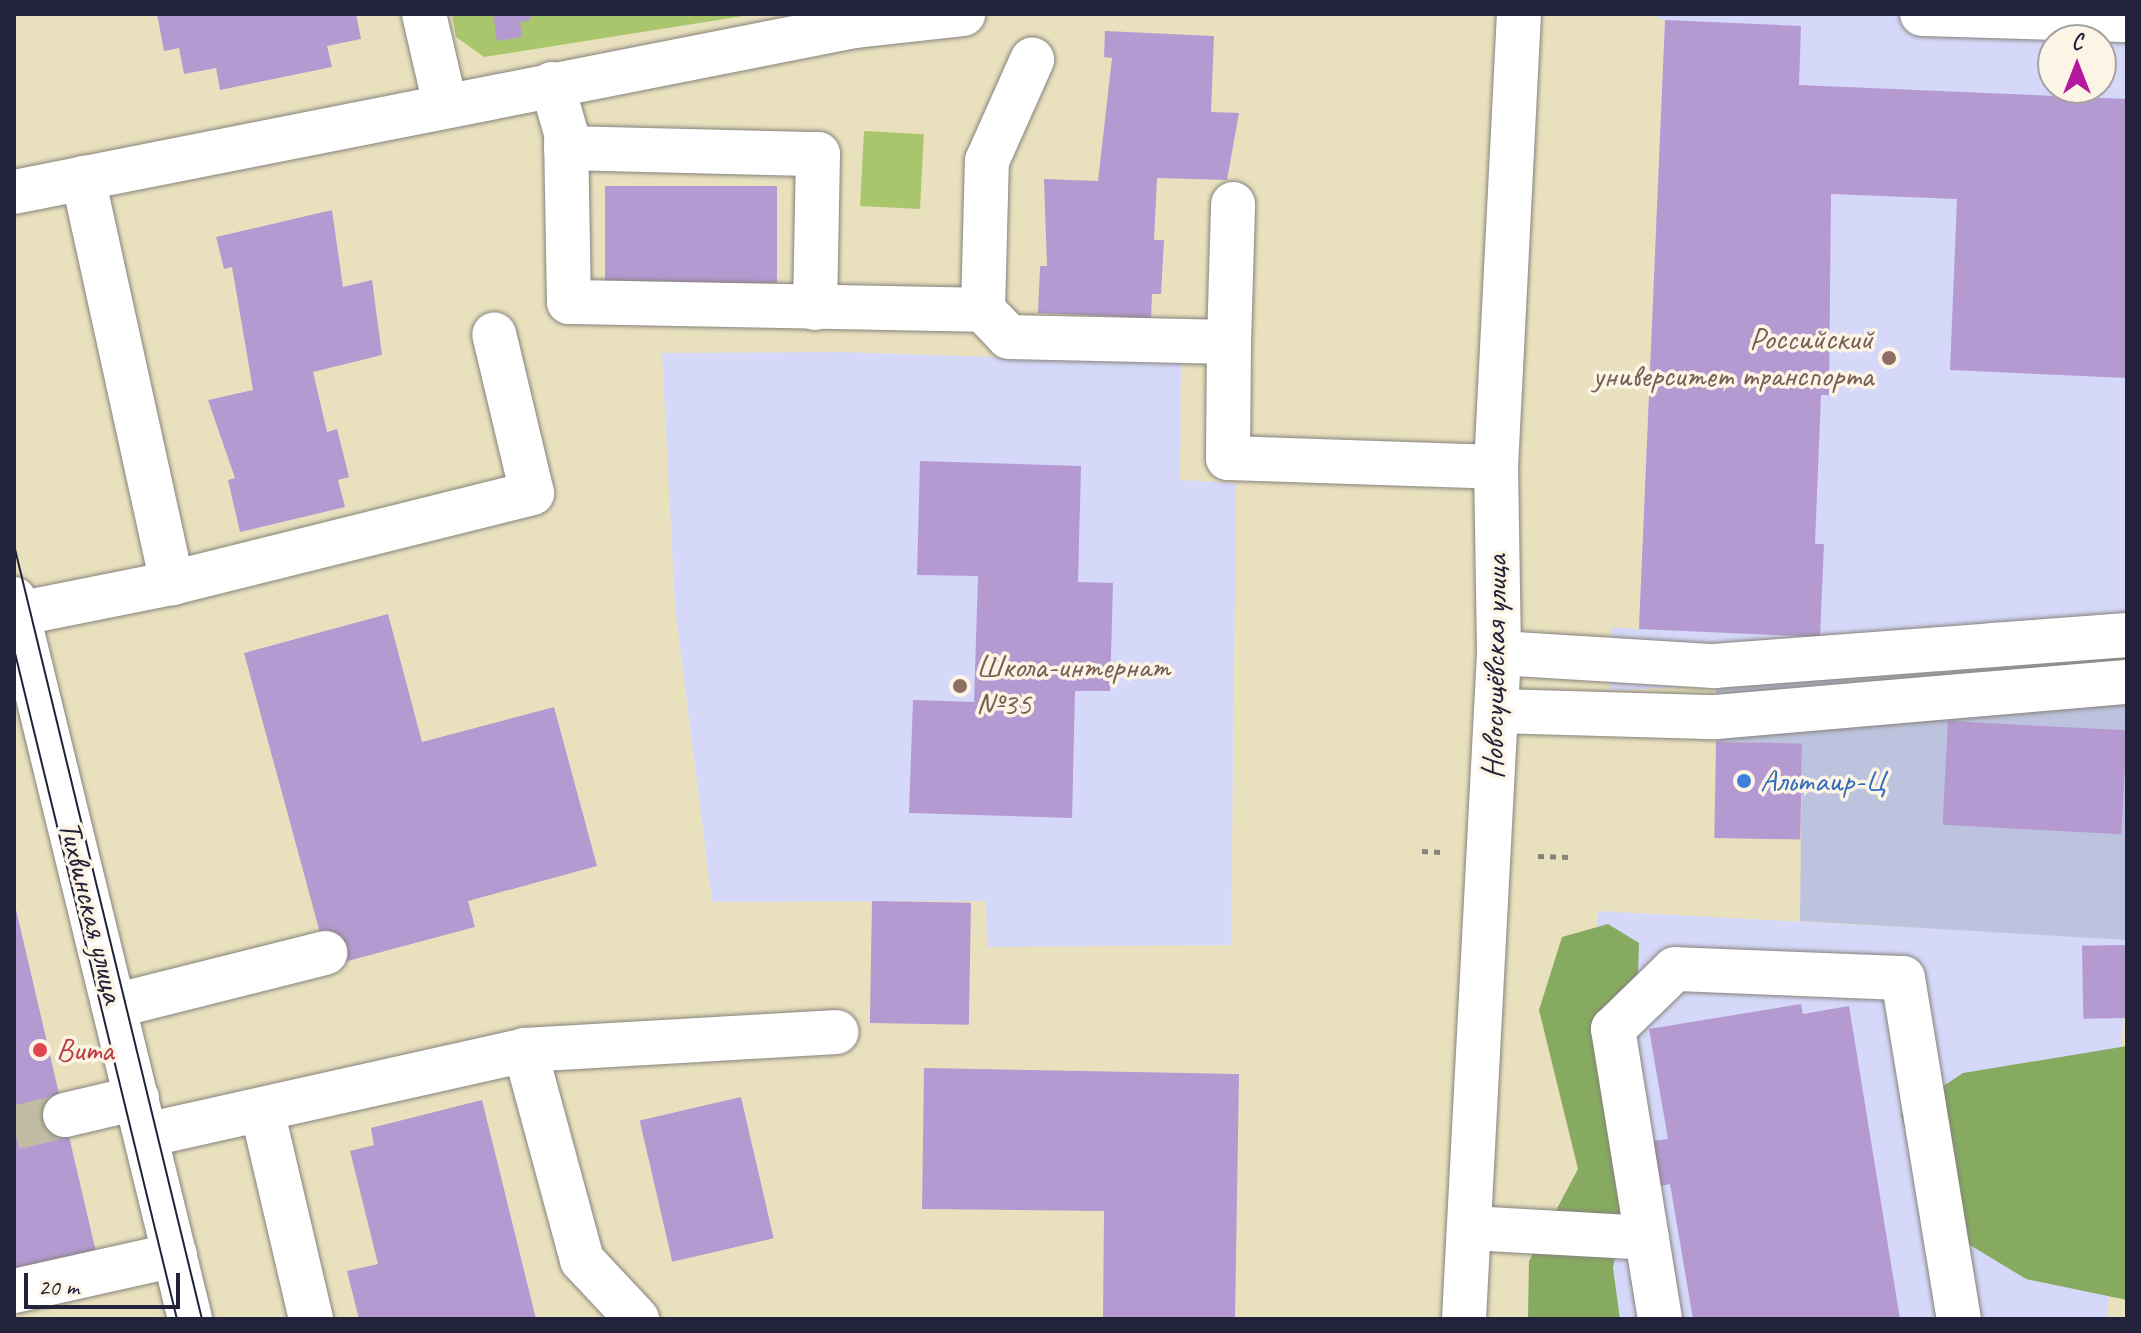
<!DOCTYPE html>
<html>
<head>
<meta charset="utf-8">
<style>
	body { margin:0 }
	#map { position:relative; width:2141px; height:1333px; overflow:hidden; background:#e9e1be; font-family:Caveat,sans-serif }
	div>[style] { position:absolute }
	.built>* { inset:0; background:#d5d8f9; transform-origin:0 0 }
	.industrial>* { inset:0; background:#bdc3de }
	.green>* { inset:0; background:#a9c66d; transform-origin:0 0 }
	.forest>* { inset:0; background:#86ab60 }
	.building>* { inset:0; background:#b49ad1; transform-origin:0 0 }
	.minor-tunnel>* { height:44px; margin-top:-22px; transform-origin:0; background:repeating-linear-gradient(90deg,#c1bba4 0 44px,transparent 0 66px) }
	.path>* { height:5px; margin-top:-2.5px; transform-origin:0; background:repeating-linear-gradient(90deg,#86827c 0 6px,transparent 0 12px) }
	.roads { filter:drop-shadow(0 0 2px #86827c) drop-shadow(0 0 2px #86827c) }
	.minor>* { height:44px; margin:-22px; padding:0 22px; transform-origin:22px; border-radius:22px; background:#fff }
	.tram>* { height:2px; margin:-1px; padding:0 1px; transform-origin:1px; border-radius:1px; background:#22223b }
	.dots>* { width:22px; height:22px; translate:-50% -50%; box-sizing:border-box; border:4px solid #fcf5e5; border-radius:50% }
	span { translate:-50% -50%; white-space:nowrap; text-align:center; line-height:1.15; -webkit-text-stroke:7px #fcf5e5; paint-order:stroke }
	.education-label { font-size:32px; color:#785e54 }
	.right { translate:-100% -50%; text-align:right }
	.left { translate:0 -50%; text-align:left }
	.street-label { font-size:32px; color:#22223b }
	.shop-label { font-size:32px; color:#366cbe }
	.health-label { font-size:32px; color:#be3a42 }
	.frame { position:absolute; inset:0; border:16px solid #22223b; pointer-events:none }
	.north { position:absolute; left:2037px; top:24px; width:80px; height:80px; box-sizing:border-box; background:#fcf5e5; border:2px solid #a5a1a1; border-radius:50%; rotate:0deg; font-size:22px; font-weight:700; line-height:32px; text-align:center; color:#22223b }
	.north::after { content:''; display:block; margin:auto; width:28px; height:36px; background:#b5179e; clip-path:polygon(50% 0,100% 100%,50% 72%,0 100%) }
	.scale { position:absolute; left:24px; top:1273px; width:156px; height:36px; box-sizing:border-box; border:4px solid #22223b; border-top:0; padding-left:10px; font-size:24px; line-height:28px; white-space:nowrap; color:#22223b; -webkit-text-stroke:6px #fcf5e5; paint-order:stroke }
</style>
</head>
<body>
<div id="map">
	<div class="built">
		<div style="clip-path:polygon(evenodd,1652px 14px,2127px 14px,2127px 660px,1610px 691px,1611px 627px,1639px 629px,1665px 21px,1652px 14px,2053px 40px,2101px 40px,2101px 88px,2053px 88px,2053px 40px)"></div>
		<div style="clip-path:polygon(841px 352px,1181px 363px,1180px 480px,1236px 483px,1231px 945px,987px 947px,986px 901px,712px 902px,675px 607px,662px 353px)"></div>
		<div style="left:1598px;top:911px;width:530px;height:409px;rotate:3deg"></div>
	</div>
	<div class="industrial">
		<div style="clip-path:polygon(2127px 660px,2127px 940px,1800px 921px,1802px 744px,1716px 742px,1716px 687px)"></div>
	</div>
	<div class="green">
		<div style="clip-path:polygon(452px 14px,756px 14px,484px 57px,456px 37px)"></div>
		<div style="left:864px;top:131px;width:60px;height:75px;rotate:3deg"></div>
	</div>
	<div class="forest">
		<div style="clip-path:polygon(1608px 924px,1639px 943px,1638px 974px,1617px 997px,1628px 1178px,1613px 1268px,1620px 1319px,1528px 1319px,1529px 1261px,1578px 1169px,1539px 1010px,1562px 937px)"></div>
		<div style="clip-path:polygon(2127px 1046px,2127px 1300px,2026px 1279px,1932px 1222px,1901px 1114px,1963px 1073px)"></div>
	</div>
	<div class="building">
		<div style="clip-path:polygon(157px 14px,356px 14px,361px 39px,327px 46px,332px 67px,220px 90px,216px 68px,184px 74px,179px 48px,164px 51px)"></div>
		<div style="clip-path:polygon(493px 14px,530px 14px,531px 20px,520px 22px,522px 37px,497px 41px)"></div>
		<div style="clip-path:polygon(1665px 20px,1801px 26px,1799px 85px,2127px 99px,2127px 378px,1950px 370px,1957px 199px,1831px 194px,1829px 395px,1821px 395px,1815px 544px,1824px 544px,1820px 637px,1639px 629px)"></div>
		<div style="clip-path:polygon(1105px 31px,1214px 36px,1211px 112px,1239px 113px,1227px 180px,1157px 178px,1154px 240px,1164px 240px,1161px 294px,1152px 294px,1151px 318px,1038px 313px,1040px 266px,1047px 266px,1044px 179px,1098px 181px,1112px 58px,1104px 57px)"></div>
		<div style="left:605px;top:186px;width:172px;height:97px"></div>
		<div style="clip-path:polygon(332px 210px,343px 287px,372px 280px,382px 355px,313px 372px,327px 432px,337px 429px,349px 477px,338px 480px,345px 507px,240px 532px,228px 480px,235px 478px,208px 400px,253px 390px,232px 267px,224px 269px,216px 237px)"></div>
		<div style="clip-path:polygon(920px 461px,1081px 466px,1078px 582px,1113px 583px,1110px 691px,1075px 691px,1072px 818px,909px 813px,913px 700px,974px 702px,978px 576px,917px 575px)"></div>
		<div style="clip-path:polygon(388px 614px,422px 742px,554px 707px,597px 866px,468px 901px,475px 927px,329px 966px,244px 653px)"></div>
		<div style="left:1948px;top:721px;width:179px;height:104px;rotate:3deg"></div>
		<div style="left:1716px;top:742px;width:86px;height:96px;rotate:1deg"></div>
		<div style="clip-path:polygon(14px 901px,96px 1252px,14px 1271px)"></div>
		<div style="left:872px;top:901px;width:99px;height:122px;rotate:1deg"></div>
		<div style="left:2126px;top:945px;width:73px;height:44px;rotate:89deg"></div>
		<div style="clip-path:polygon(1801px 1004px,1803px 1014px,1849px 1006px,1900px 1319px,1693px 1319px,1670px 1184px,1660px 1186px,1652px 1141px,1668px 1139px,1649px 1029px)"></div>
		<div style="clip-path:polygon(924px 1068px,1239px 1074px,1235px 1319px,1103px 1319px,1104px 1211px,922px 1209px)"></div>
		<div style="left:741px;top:1097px;width:145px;height:104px;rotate:77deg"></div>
		<div style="clip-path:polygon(482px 1100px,536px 1319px,359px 1319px,347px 1271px,378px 1264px,350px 1151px,374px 1145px,371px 1128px)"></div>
	</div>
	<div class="minor-tunnel">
		<div style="left:14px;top:1128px;width:46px;rotate:-13.7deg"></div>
	</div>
	<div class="path">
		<div style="left:1422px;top:851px;width:19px;rotate:3deg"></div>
		<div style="left:1538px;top:856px;width:32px;rotate:2deg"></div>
	</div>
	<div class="roads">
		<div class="minor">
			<div style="left:424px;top:14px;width:92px;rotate:76.9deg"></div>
			<div style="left:1922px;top:14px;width:205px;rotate:1.7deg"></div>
			<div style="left:855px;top:26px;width:109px;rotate:-6.3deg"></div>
			<div style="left:552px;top:84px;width:51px;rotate:74.1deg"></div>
			<div style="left:566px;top:133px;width:169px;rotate:89deg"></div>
			<div style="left:569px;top:302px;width:414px;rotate:1.1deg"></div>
			<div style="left:983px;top:310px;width:149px;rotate:-88.5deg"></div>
			<div style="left:987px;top:161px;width:111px;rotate:-66deg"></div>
			<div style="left:566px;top:148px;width:252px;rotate:1.4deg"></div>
			<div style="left:818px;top:154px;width:154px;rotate:91.1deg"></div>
			<div style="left:83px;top:178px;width:415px;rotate:77.6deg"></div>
			<div style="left:14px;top:192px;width:857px;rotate:-11.17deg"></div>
			<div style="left:855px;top:26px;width:12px;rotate:-76deg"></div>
			<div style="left:983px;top:310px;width:37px;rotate:46deg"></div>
			<div style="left:1009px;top:337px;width:220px;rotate:1.3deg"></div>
			<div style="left:1229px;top:342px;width:138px;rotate:-88.3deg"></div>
			<div style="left:1229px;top:342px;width:116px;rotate:90.5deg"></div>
			<div style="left:1228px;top:458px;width:268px;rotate:1.9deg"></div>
			<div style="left:14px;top:599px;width:741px;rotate:76.26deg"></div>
			<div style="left:17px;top:614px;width:158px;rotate:-11.3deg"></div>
			<div style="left:172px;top:583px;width:371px;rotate:-14deg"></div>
			<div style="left:532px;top:493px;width:163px;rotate:-103.4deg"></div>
			<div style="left:1499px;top:653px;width:215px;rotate:3.5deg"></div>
			<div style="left:1714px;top:666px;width:414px;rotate:-4.3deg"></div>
			<div style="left:1496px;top:711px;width:220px;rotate:1.6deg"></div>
			<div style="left:1716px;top:717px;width:412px;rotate:-4.9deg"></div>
			<div style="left:114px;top:1006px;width:218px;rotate:-14.1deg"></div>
			<div style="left:525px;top:1050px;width:218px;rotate:74.8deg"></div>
			<div style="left:582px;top:1260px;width:81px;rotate:47deg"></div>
			<div style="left:262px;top:1110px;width:215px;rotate:76.8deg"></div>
			<div style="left:65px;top:1115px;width:74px;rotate:-13.3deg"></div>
			<div style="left:146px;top:1135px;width:388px;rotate:-12.6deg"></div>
			<div style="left:525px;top:1050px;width:312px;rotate:-3.3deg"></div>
			<div style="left:1470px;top:1228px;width:177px;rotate:3.2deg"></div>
			<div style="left:14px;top:1291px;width:165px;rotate:-12.6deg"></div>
			<div style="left:1464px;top:1319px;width:667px;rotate:-86.99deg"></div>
			<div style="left:1499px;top:653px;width:186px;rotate:-90.9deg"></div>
			<div style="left:1496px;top:467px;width:454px;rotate:-87.1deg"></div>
			<div style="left:1660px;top:1319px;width:294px;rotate:-99.2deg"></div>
			<div style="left:1613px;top:1029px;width:86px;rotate:-44.1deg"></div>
			<div style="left:1675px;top:969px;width:228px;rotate:2.3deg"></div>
			<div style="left:1903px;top:978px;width:346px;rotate:80.7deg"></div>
		</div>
	</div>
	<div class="tram">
		<div style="left:14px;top:545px;width:797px;rotate:76.35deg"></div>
		<div style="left:14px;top:649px;width:690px;rotate:76.33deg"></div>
	</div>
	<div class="dots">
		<div style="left:1889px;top:358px;background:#8d6e63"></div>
		<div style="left:960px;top:686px;background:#8d6e63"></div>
		<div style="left:1744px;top:781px;background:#3f7fe0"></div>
		<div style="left:40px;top:1050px;background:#e0444e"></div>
	</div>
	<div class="education-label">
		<span class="right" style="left:1873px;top:358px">Российский<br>университет транспорта</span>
		<span class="left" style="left:976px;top:686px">Школа-интернат<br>№35</span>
	</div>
	<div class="street-label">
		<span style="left:1495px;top:667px;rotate:-89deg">Новосущёвская улица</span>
		<span style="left:91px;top:912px;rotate:76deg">Тихвинская улица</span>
	</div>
	<div class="shop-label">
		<span class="left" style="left:1760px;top:781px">Альтаир-Ц</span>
	</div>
	<div class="health-label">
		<span class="left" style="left:56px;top:1050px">Вита</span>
	</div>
	<div class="frame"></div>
	<div class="north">С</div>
	<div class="scale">20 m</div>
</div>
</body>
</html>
